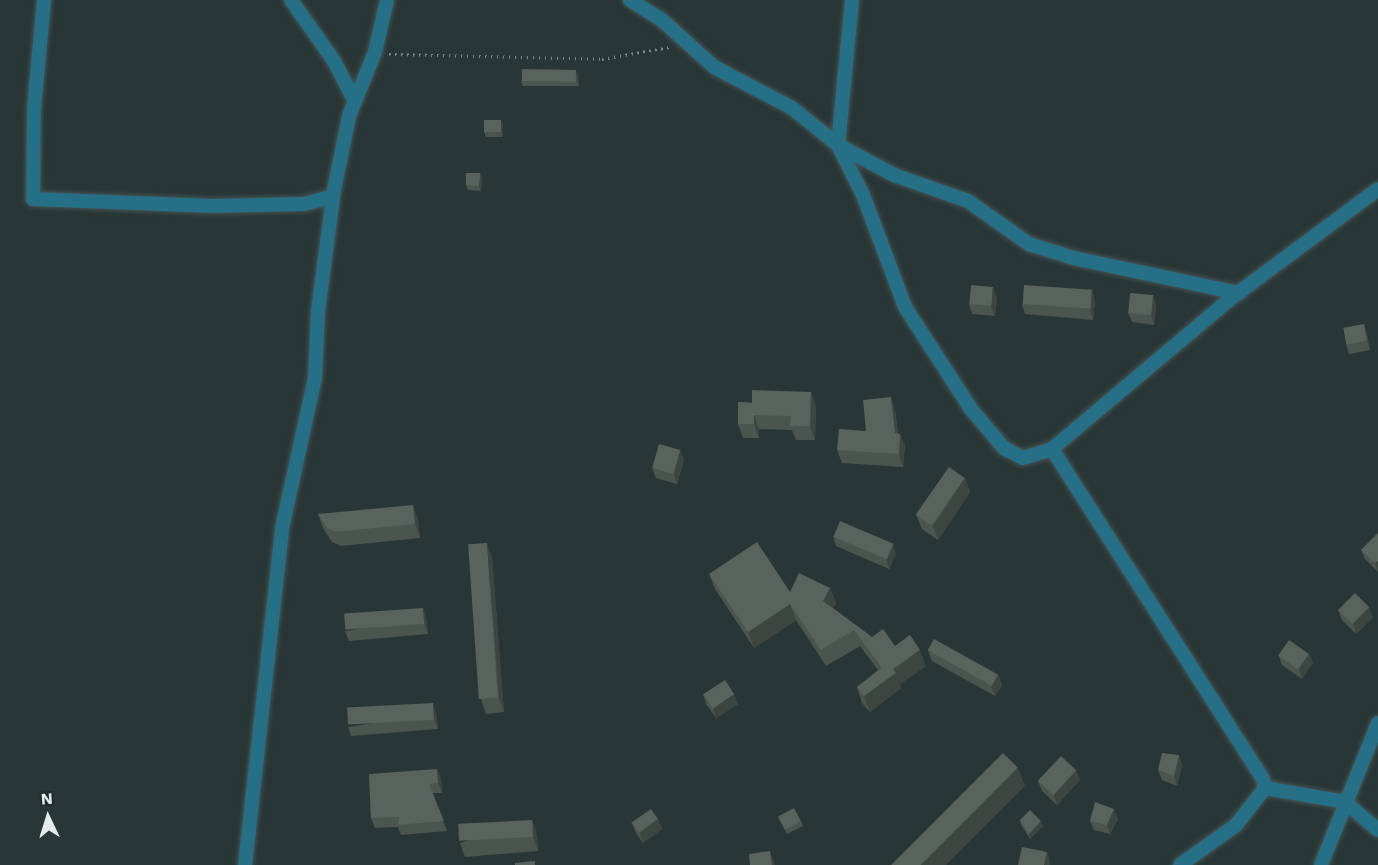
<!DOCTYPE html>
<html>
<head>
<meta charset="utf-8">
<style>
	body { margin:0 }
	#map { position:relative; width:1378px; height:865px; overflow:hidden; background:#283636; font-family:"Work Sans",sans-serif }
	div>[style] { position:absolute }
	.path>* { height:3px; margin-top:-1.5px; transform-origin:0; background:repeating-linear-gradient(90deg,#7d8989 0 1.5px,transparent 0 6px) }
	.roads { filter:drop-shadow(0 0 2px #465353) drop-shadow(0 0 2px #465353) }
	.street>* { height:14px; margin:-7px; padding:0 7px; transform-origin:7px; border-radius:7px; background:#267087 }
	.wall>* { inset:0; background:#4b554f }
	.shaded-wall>* { inset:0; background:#3d4540 }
	.building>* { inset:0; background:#57635c; transform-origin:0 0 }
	span { translate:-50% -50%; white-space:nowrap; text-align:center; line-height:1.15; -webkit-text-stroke:6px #1e2c2b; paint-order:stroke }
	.north { position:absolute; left:18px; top:787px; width:60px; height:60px; -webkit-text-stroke:4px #1e2c2b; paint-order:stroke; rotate:356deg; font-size:16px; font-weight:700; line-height:24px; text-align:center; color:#e3edec }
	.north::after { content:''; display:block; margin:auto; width:21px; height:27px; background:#e3edec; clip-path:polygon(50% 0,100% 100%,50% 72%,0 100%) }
</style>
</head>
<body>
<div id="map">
	<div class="path">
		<div style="left:389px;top:54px;width:213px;rotate:1.3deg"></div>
		<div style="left:602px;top:59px;width:68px;rotate:-10.2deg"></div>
	</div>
	<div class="roads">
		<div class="street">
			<div style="left:44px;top:0;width:107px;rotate:95.3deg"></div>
			<div style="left:34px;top:107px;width:92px;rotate:90.6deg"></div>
			<div style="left:33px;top:199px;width:180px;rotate:2.2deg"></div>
			<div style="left:213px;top:206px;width:91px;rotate:-1.3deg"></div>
			<div style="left:304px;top:204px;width:30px;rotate:-15deg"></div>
			<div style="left:291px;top:0;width:75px;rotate:54.8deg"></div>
			<div style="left:334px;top:61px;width:44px;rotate:62.9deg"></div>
			<div style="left:630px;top:0;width:39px;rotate:32deg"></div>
			<div style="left:663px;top:21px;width:69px;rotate:42deg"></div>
			<div style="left:714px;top:67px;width:88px;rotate:27.7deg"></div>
			<div style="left:792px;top:108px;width:59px;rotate:38.8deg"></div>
			<div style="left:838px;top:145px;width:64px;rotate:28.2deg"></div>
			<div style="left:894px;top:175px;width:78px;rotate:19.4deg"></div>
			<div style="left:968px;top:201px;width:75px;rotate:35.2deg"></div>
			<div style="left:1029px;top:244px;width:47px;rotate:17.3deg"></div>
			<div style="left:1074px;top:258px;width:169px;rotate:12deg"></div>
			<div style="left:852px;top:0;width:146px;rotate:95.5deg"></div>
			<div style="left:838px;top:145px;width:56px;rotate:63.4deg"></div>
			<div style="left:863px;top:195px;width:120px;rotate:69.4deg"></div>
			<div style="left:905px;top:307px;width:121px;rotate:57.1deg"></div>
			<div style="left:971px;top:409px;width:51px;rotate:49.8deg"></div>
			<div style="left:1004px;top:448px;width:21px;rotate:28deg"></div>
			<div style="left:1023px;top:458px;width:30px;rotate:-17deg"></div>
			<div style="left:1265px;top:788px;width:81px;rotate:9.9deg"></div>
			<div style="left:1345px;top:802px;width:43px;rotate:40.3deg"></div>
			<div style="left:245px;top:865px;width:339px;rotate:-83.7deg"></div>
			<div style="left:282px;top:528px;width:154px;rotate:-77.6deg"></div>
			<div style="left:315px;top:378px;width:67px;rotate:-87.4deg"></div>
			<div style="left:318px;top:311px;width:122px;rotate:-82.5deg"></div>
			<div style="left:334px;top:190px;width:76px;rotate:-78.5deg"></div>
			<div style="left:349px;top:116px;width:69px;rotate:-67.9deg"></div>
			<div style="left:375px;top:52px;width:53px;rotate:-77deg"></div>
			<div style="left:1180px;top:865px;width:69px;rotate:-35.5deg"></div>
			<div style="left:1236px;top:825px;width:47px;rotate:-51.9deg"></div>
			<div style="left:1265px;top:788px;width:9px;rotate:-103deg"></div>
			<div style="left:1263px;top:779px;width:392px;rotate:-122.6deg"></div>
			<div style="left:1052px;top:449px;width:233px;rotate:-40.1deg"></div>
			<div style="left:1230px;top:299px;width:184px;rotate:-36.6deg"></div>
			<div style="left:1321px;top:865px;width:153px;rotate:-68.1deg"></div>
		</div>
	</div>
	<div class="wall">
		<div style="clip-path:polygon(578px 74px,579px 86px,523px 86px,521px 81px)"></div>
		<div style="clip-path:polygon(501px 120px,503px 125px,503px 137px,486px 137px,484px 132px)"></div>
		<div style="clip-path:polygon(480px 173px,482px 178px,481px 191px,468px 190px,466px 185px)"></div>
		<div style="clip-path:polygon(1153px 295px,1156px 305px,1154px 325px,1132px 322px,1128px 313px)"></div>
		<div style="clip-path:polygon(997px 297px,995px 316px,972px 314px,969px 304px)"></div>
		<div style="clip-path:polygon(1095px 300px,1093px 320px,1025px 314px,1022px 304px)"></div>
		<div style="clip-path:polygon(1364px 324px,1367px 334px,1370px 350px,1349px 354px,1346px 344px)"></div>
		<div style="clip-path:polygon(738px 402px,816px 406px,815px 440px,796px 440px,792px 430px,759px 429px,759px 438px,743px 438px,738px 424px)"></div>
		<div style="clip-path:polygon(895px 410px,898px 434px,900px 434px,905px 446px,903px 467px,842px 463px,837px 450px)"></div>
		<div style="clip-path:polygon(680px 450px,684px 460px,677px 484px,656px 478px,652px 468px)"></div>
		<div style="clip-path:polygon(965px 478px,970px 492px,938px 540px,922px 529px,916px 515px)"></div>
		<div style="clip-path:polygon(318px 514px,418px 519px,420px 538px,341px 546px,332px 542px,323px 528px)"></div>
		<div style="clip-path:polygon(1378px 533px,1378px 572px,1365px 559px,1361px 550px)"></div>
		<div style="clip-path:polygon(833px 536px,896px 554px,889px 569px,836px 546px)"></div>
		<div style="clip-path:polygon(492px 557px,504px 712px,486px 714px,481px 699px)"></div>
		<div style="clip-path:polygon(709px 574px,790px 592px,830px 588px,836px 603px,833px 608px,872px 637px,895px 646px,926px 666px,900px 684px,901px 688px,870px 712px,862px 703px,857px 687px,878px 670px,860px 646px,826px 666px,796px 620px,754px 648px,715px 589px)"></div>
		<div style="clip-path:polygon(1338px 610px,1373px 617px,1356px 634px,1342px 620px)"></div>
		<div style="clip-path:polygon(426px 617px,428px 634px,349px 641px,345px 631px)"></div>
		<div style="clip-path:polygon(928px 651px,998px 675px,1002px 685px,995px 696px,932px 661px)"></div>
		<div style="clip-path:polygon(1309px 654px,1313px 663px,1302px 679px,1282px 665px,1279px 656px)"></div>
		<div style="clip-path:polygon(703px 694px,738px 704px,716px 718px,706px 704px)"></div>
		<div style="clip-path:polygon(436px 713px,438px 729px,351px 736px,348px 727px)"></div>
		<div style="clip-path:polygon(1179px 755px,1182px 765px,1177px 786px,1162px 780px,1158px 770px)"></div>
		<div style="clip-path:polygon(369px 774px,441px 778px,442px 793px,432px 793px,447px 831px,401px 835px,398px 827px,375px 828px,371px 818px)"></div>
		<div style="clip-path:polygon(1080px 780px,1057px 805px,1042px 791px,1038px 781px)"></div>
		<div style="clip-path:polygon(778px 817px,801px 821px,803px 826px,787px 834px)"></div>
		<div style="clip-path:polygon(658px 819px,662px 829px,643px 843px,636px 833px,632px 823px)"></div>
		<div style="clip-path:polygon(1118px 819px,1110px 834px,1094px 830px,1090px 821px)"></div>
		<div style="clip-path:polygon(532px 820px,537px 835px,538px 851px,465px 857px,460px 843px)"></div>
		<div style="clip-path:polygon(1020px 820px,1043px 826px,1030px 839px,1021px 825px)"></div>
	</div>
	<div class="shaded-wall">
		<div style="clip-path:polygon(576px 70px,578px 74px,579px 86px,577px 82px)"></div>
		<div style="clip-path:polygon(501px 120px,503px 125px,503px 137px,501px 132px)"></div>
		<div style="clip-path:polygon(480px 173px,482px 178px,481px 191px,479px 186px)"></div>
		<div style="clip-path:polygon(993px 287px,997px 297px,995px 316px,991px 307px)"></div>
		<div style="clip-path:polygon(1092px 290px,1095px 300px,1093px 320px,1090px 310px)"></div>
		<div style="clip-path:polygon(1153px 295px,1156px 305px,1154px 325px,1151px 315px)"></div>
		<div style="clip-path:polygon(1364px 324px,1367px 334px,1370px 350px,1367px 341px)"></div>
		<div style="clip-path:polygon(811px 392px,816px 406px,815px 440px,810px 426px)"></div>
		<div style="clip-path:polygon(891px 397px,895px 410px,899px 446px,895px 433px)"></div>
		<div style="clip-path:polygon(754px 415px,759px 429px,759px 438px,754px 424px)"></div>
		<div style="clip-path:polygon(900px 434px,905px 446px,903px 467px,899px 454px)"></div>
		<div style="clip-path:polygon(680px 450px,684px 460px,677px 484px,674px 474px)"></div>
		<div style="clip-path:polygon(965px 478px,970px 492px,938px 540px,933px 526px)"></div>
		<div style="clip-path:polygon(413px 505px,418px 519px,420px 538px,415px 524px)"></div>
		<div style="clip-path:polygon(487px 543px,492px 557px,504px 712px,499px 698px)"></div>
		<div style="clip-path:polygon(893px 544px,896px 554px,889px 569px,886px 560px)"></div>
		<div style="clip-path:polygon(1378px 561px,1378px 571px,1375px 563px)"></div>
		<div style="clip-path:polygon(830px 588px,836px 603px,828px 617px,823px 601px)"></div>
		<div style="clip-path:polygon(790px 604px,796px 620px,754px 648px,748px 632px)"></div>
		<div style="clip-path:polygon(1369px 607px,1373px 617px,1356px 634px,1353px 624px)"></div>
		<div style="clip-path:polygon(423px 608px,426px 617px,428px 634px,424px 624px)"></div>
		<div style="clip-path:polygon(920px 650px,926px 666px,900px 684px,901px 688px,870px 712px,864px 696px,893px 669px)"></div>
		<div style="clip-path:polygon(1309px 654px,1313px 663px,1302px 679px,1299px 669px)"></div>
		<div style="clip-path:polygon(998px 675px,1002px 685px,995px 696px,991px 687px)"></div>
		<div style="clip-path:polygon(734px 694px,738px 704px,716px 718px,713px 709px)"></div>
		<div style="clip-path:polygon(433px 703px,436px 713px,438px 729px,434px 720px)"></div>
		<div style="clip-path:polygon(1179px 755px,1182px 765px,1177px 786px,1174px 776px)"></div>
		<div style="clip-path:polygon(1018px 768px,1025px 786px,946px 865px,920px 865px)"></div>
		<div style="clip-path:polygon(437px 769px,441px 778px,442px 793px,438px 783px)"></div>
		<div style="clip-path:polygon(1076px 770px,1080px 780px,1057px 805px,1054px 795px)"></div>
		<div style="clip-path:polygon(1114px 809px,1118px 819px,1110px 834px,1107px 825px)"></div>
		<div style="clip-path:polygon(658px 819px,662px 829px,643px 843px,640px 833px)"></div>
		<div style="clip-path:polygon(532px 820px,537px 835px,538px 851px,533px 837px)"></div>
		<div style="clip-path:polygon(1041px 821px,1043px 826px,1030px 839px,1029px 834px)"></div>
		<div style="clip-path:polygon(770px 851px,775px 865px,772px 865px)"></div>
		<div style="clip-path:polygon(1047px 852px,1050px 862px,1050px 865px,1044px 865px)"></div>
	</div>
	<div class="building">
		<div style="left:522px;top:69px;width:54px;height:12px;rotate:1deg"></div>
		<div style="left:484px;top:120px;width:17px;height:12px"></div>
		<div style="clip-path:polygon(466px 173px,480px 173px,479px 186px,466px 185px)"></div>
		<div style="left:971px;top:285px;width:22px;height:19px;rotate:5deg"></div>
		<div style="left:1024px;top:285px;width:68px;height:19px;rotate:4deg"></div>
		<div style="left:1130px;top:293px;width:23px;height:20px;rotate:5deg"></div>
		<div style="left:1364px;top:324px;width:17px;height:21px;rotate:80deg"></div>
		<div style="clip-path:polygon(752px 390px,811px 392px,810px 426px,790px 426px,791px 416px,754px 415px,754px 424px,738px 424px,738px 402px,752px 403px)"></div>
		<div style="clip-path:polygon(891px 397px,895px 433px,900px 434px,899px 454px,837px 450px,839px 429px,866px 431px,863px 400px)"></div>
		<div style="left:659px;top:444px;width:22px;height:25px;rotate:16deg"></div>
		<div style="left:949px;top:467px;width:19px;height:58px;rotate:35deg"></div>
		<div style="clip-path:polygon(413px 505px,415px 524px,336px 532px,327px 528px,318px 514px)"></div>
		<div style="left:840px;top:521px;width:58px;height:17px;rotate:23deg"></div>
		<div style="clip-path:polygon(1378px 533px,1378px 561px,1375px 563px,1361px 550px)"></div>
		<div style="clip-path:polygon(757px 542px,790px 592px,799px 573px,830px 588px,823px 601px,872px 637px,883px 629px,895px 646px,910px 635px,920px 650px,893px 669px,896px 673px,864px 696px,857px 687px,882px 668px,854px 630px,821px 650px,790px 604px,748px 632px,709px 574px)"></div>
		<div style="left:487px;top:543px;width:155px;height:19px;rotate:86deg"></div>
		<div style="left:1355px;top:593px;width:20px;height:24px;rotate:45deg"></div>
		<div style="left:423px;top:608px;width:16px;height:79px;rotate:86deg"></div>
		<div style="left:934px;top:639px;width:73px;height:13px;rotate:29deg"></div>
		<div style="left:1289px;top:640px;width:24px;height:19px;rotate:35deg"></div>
		<div style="left:725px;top:680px;width:17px;height:26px;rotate:57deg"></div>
		<div style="left:433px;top:703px;width:17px;height:86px;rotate:87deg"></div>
		<div style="left:1003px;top:753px;width:21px;height:159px;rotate:45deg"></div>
		<div style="clip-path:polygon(1162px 753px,1179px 755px,1174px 776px,1158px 770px)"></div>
		<div style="left:1061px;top:756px;width:21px;height:34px;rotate:43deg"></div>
		<div style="clip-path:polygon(437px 769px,438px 783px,429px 784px,444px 821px,398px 825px,399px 817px,371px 818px,369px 774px)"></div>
		<div style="clip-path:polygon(1095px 802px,1114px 809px,1107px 825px,1090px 821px)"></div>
		<div style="left:794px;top:808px;width:15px;height:18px;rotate:62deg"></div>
		<div style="left:651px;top:809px;width:12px;height:24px;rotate:55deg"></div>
		<div style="clip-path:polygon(1030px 810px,1041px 821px,1029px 834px,1020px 820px)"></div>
		<div style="left:532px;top:820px;width:17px;height:74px;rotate:87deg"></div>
		<div style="clip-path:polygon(1022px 847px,1047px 852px,1044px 865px,1018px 865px)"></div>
		<div style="clip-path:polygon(770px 851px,772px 865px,750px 865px,749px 854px)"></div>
		<div style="clip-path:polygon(535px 861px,535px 865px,515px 865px,515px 863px)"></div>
	</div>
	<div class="north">N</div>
</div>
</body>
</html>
